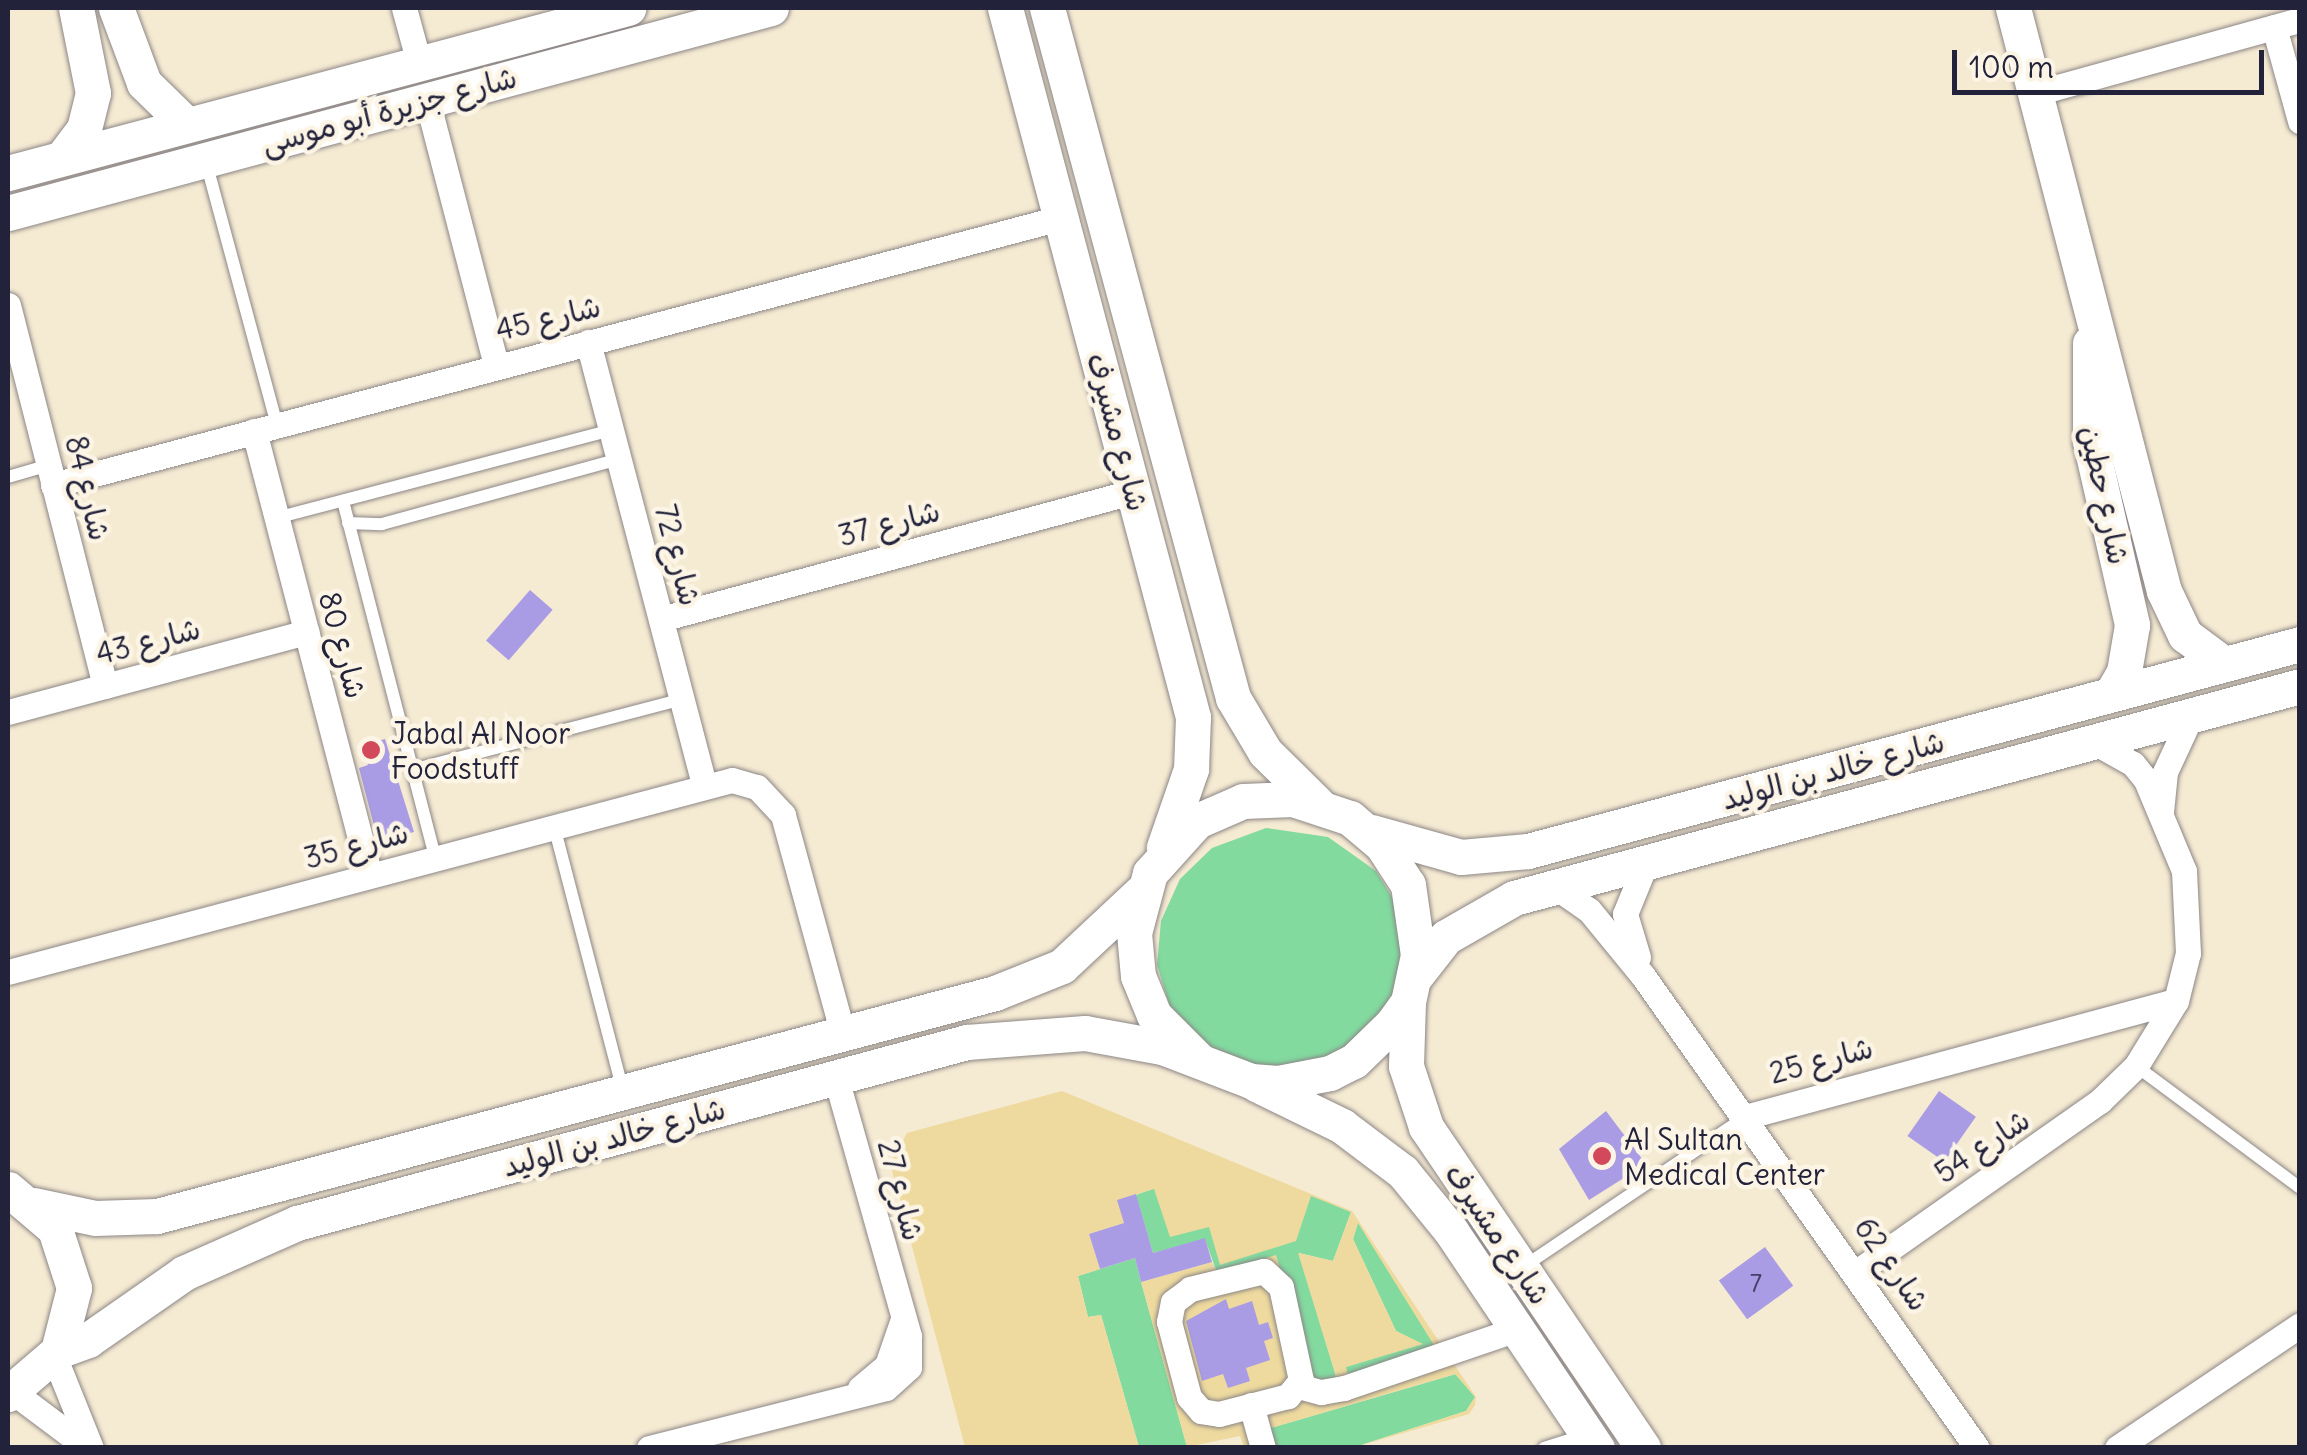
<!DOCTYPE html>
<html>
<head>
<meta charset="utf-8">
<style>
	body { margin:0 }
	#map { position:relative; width:2307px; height:1455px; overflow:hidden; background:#f5ead2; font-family:Delius,"Playpen Sans Arabic",sans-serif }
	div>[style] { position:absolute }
	.green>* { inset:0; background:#82da9f }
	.sand>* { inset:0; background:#eeda9e }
	.building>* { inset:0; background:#a99ce4; transform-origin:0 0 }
	.roads { filter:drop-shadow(0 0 2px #8c8686) drop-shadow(0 0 2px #8c8686) }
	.lane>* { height:12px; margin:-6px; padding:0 6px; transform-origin:6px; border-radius:6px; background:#fff }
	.street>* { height:25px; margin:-12.5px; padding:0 12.5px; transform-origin:12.5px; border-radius:12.5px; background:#fff }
	.secondary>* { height:35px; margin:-17.5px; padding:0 17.5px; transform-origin:17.5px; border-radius:17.5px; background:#fff }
	.dots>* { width:28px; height:28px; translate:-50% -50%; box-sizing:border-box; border:5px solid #fcf5e5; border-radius:50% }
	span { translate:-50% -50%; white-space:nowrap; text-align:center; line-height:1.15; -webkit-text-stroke:9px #fcf5e5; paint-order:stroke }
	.number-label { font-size:25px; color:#444065 }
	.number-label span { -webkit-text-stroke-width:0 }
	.street-label { font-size:30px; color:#22223b }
	.poi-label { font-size:30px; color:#22223b }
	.left { translate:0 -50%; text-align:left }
	.frame { position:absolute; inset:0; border:10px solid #22223b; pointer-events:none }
	.scale { position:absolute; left:1952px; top:50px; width:312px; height:45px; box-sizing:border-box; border:5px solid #22223b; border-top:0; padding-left:12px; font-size:30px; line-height:35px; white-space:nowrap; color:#22223b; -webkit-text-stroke:8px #fcf5e5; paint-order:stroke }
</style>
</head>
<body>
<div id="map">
	<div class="green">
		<div style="clip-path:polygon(1266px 828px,1328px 837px,1376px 871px,1397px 905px,1406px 967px,1372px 1040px,1292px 1077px,1201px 1047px,1171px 1010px,1157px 965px,1161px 921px,1180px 879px,1212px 848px)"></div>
		<div style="clip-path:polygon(1154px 1188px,1311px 1195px,1351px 1212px,1333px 1261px,1299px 1253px,1338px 1383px,1313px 1388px,1217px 1273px,1205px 1239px,1153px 1253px,1136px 1195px)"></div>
		<div style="clip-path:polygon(1358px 1222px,1438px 1351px,1348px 1378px,1345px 1367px,1422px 1344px,1396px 1331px,1353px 1239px)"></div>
		<div style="clip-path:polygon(1135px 1258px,1141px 1282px,1187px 1447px,1139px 1447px,1101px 1315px,1088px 1317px,1078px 1276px)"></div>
		<div style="clip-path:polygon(1456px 1374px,1475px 1397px,1466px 1411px,1355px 1447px,1267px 1447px,1264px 1430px)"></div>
	</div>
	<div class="sand">
		<div style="clip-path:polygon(evenodd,1062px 1091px,1352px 1211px,1476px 1397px,1475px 1405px,1469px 1414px,1355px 1447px,1466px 1411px,1475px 1397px,1455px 1374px,1264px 1430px,1267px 1447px,1244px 1447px,1240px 1436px,1187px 1447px,1141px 1282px,1212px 1262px,1217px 1273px,1276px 1255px,1313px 1388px,1338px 1383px,1298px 1253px,1333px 1261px,1351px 1212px,1311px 1196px,1296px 1241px,1220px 1265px,1209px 1227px,1170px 1237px,1154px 1189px,1118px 1200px,1124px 1223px,1089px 1234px,1100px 1269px,1078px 1276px,1088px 1317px,1101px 1315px,1139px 1447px,965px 1447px,890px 1163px,907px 1133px,1062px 1091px,1358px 1223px,1437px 1350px,1349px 1378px,1346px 1367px,1423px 1344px,1396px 1331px,1353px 1239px,1358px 1223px)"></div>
	</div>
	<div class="building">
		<div style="left:530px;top:590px;width:30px;height:67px;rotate:41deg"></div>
		<div style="clip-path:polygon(385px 739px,414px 832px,378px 841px,359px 768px,368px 765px,362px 745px)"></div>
		<div style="left:1939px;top:1091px;width:45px;height:55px;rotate:35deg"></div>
		<div style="clip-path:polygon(1606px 1111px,1646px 1164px,1589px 1200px,1559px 1149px)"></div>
		<div style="clip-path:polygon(1136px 1194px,1153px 1253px,1205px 1238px,1212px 1262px,1141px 1282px,1135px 1258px,1100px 1269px,1089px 1234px,1124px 1223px,1117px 1200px)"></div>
		<div style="left:1765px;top:1247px;width:48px;height:57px;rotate:54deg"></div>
		<div style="clip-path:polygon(1226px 1299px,1229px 1309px,1252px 1301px,1259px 1325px,1268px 1322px,1273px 1338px,1264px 1341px,1270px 1360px,1246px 1368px,1250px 1381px,1228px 1388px,1223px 1374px,1202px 1381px,1186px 1321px)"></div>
	</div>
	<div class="roads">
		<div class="lane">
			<div style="left:206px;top:162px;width:272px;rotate:74.9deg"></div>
			<div style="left:8px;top:477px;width:43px;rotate:-16.3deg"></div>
			<div style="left:343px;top:501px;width:369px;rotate:75.5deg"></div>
			<div style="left:276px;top:518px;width:346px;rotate:-14.7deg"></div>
			<div style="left:348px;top:523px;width:34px;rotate:2deg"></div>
			<div style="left:382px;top:524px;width:246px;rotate:-15.3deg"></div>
			<div style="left:412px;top:770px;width:279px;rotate:-14.7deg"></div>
			<div style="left:554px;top:826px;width:273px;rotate:75.4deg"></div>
			<div style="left:2136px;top:1066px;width:204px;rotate:36.6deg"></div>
			<div style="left:1523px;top:1267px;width:268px;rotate:-34deg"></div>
			<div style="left:1544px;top:1448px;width:43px;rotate:-17.6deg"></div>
		</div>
		<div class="street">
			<div style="left:404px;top:8px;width:57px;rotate:74.7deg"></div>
			<div style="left:2274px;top:27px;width:98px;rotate:74.5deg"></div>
			<div style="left:2036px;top:93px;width:274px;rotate:-15.5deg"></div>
			<div style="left:427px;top:100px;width:274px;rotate:75.4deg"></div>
			<div style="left:8px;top:305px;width:393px;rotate:75.7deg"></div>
			<div style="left:588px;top:342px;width:458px;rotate:75.3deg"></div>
			<div style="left:254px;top:431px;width:459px;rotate:75.4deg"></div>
			<div style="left:53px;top:485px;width:1042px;rotate:-14.85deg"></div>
			<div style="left:661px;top:619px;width:490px;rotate:-15.1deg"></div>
			<div style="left:8px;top:712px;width:309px;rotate:-15deg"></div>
			<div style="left:2161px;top:812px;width:40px;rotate:-84.3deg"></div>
			<div style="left:2165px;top:772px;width:62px;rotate:-65.1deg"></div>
			<div style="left:1560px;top:890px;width:35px;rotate:35deg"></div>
			<div style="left:1589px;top:910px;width:85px;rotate:50.7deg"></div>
			<div style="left:1643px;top:976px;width:578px;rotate:54.72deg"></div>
			<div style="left:1638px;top:957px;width:45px;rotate:-106.8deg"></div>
			<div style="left:1625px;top:914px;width:53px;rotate:-67.8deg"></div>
			<div style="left:8px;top:972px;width:749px;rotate:-14.85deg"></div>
			<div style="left:732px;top:780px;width:26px;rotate:16deg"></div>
			<div style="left:757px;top:787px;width:38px;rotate:47deg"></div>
			<div style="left:783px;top:815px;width:227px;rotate:74.7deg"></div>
			<div style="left:1745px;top:1117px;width:446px;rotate:-15.1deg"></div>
			<div style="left:1264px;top:1271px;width:23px;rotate:43deg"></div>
			<div style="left:1281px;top:1287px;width:95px;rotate:77.9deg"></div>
			<div style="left:1301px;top:1380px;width:21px;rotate:129deg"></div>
			<div style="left:1288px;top:1396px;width:71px;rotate:165.4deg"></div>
			<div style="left:1219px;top:1414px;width:18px;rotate:-171deg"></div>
			<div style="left:1201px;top:1411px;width:18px;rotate:-131deg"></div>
			<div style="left:1189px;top:1397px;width:78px;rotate:-104.9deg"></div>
			<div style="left:1169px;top:1322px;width:20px;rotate:-79deg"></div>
			<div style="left:1173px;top:1302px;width:21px;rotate:-37deg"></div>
			<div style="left:1190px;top:1289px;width:76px;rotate:-13.7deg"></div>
			<div style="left:1858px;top:1271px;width:296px;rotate:-35.1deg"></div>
			<div style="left:2100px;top:1101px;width:50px;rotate:-44.2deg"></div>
			<div style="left:2136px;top:1066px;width:76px;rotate:-58.4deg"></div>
			<div style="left:2176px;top:1001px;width:49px;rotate:-76deg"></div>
			<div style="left:2188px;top:953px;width:82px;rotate:-92.8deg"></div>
			<div style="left:2184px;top:871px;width:99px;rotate:-112.7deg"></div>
			<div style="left:2146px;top:780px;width:21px;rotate:-129deg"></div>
			<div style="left:2133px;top:764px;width:43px;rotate:-150.4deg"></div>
			<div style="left:54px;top:1356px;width:99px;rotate:68.1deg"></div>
			<div style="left:1298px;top:1386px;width:24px;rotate:15deg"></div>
			<div style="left:1321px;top:1392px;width:23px;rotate:-10deg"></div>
			<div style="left:1344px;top:1388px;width:183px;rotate:-18.8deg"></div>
			<div style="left:860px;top:1388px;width:35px;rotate:-40deg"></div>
			<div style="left:887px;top:1365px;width:49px;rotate:-70.8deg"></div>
			<div style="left:13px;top:1392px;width:90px;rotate:36.9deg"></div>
			<div style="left:1251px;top:1405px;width:45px;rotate:74.4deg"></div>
			<div style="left:649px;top:1448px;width:244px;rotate:-14.2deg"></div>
			<div style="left:886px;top:1388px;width:31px;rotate:-42deg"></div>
			<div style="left:909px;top:1367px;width:31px;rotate:-90deg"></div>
			<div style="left:909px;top:1336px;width:268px;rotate:-105.8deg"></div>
			<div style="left:2117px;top:1448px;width:220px;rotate:-33.9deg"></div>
		</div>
		<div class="secondary">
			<div style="left:116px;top:8px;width:80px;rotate:69.5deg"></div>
			<div style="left:144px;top:83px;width:60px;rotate:44.3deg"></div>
			<div style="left:1005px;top:8px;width:734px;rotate:75.15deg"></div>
			<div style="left:1193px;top:717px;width:52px;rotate:92.2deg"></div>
			<div style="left:1191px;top:769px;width:83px;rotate:109.1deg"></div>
			<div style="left:1047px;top:8px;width:715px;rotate:74.91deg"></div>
			<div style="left:1233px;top:698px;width:63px;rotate:59.3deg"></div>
			<div style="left:1265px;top:752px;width:74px;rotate:44.5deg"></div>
			<div style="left:2013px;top:8px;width:602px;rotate:75.48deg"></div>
			<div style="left:2164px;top:591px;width:49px;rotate:64.5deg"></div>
			<div style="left:2185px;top:635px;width:49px;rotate:36.6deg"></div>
			<div style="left:62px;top:158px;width:36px;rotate:-53deg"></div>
			<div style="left:84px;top:129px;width:37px;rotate:-76deg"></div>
			<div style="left:93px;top:93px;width:87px;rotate:-101.3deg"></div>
			<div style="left:8px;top:173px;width:642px;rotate:-14.9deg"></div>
			<div style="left:8px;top:213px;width:790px;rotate:-15.04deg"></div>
			<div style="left:2090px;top:343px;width:98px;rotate:90deg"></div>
			<div style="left:2090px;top:441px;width:189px;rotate:77.1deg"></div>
			<div style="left:2132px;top:625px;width:48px;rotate:99.7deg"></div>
			<div style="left:2124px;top:672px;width:24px;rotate:120deg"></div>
			<div style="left:1372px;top:832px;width:92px;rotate:15.7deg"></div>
			<div style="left:1461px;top:857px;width:67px;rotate:-5.1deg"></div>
			<div style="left:1528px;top:851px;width:799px;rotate:-15.01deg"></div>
			<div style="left:1414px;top:978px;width:52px;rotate:-52deg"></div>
			<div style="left:1446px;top:937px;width:78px;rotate:-29.8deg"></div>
			<div style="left:1514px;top:898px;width:814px;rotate:-15.09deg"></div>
			<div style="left:1408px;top:1002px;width:64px;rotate:91.8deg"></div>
			<div style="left:1406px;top:1066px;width:64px;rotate:71.8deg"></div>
			<div style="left:1426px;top:1127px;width:387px;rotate:55.9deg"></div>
			<div style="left:1256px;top:1084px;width:96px;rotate:26deg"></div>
			<div style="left:1342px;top:1126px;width:76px;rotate:37deg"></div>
			<div style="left:1403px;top:1172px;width:76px;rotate:50.9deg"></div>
			<div style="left:1451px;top:1231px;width:262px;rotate:56.1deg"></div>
			<div style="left:8px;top:1189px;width:62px;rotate:40.4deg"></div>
			<div style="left:55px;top:1229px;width:62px;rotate:72.1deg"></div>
			<div style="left:74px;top:1288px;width:65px;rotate:104.3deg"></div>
			<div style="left:58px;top:1351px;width:66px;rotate:139.3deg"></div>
			<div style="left:33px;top:1205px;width:63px;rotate:11.8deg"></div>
			<div style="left:95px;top:1218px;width:62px;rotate:-1.8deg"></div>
			<div style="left:157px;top:1216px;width:867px;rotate:-14.9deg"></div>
			<div style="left:995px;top:993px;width:72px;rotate:-21.9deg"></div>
			<div style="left:1062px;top:966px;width:108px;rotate:-43.1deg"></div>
			<div style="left:58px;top:1351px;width:32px;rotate:-20deg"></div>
			<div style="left:88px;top:1340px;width:117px;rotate:-34.9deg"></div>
			<div style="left:184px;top:1273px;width:124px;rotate:-23.9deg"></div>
			<div style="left:297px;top:1223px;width:694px;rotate:-15.12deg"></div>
			<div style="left:967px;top:1042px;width:118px;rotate:-4.4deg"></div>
			<div style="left:1085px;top:1033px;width:78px;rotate:10.3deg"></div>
			<div style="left:1162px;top:1047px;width:95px;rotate:20.9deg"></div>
			<div style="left:1251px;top:1081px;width:27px;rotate:4deg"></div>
			<div style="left:1278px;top:1083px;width:53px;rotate:-10.9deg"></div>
			<div style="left:1330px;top:1073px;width:27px;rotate:-27deg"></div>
			<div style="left:1354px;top:1061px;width:53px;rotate:-44.2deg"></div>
			<div style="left:1392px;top:1024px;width:27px;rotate:-54deg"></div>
			<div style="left:1408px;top:1002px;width:48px;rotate:-78deg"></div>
			<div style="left:1418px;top:955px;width:71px;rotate:-98.1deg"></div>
			<div style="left:1408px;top:885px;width:48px;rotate:-123deg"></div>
			<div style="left:1382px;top:845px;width:42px;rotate:-139.8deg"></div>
			<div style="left:1350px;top:818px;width:60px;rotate:-161.6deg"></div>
			<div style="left:1293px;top:799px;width:50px;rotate:177.7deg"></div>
			<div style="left:1243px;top:801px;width:50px;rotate:156.5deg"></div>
			<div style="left:1197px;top:821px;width:70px;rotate:132.1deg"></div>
			<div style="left:1150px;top:873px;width:62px;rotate:104.9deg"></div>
			<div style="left:1134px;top:933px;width:43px;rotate:84.7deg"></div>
			<div style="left:1138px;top:976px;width:42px;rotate:67.7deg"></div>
			<div style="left:1154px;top:1015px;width:64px;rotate:45deg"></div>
		</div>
	</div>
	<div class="dots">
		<div style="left:371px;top:750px;background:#d1495b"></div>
		<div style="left:1602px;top:1156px;background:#d1495b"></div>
	</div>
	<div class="number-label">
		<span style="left:1756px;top:1283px">7</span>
	</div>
	<div class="street-label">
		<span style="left:389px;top:110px;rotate:-15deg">شارع جزيرة أبو موسى</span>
		<span style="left:548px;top:318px;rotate:-14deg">شارع 45</span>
		<span style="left:1118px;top:432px;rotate:75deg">شارع مشيرف</span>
		<span style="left:88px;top:488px;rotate:76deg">شارع 84</span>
		<span style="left:2105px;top:495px;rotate:78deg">شارع حطين</span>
		<span style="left:889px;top:523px;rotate:-15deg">شارع 37</span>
		<span style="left:678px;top:555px;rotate:75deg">شارع 72</span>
		<span style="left:148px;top:641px;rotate:-15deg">شارع 43</span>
		<span style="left:343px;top:645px;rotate:75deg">شارع 80</span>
		<span style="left:1833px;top:770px;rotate:-15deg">شارع خالد بن الوليد</span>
		<span style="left:356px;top:845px;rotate:-15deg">شارع 35</span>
		<span style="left:1821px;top:1060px;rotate:-15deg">شارع 25</span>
		<span style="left:614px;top:1137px;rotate:-15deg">شارع خالد بن الوليد</span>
		<span style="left:1982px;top:1146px;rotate:-34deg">شارع 54</span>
		<span style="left:901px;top:1190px;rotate:75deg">شارع 27</span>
		<span style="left:1498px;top:1234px;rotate:56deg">شارع مشيرف</span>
		<span style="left:1892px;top:1264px;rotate:55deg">شارع 62</span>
	</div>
	<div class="poi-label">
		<span class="left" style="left:391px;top:750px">Jabal Al Noor<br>Foodstuff</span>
		<span class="left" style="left:1624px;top:1156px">Al Sultan<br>Medical Center</span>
	</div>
	<div class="frame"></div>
	<div class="scale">100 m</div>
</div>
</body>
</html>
